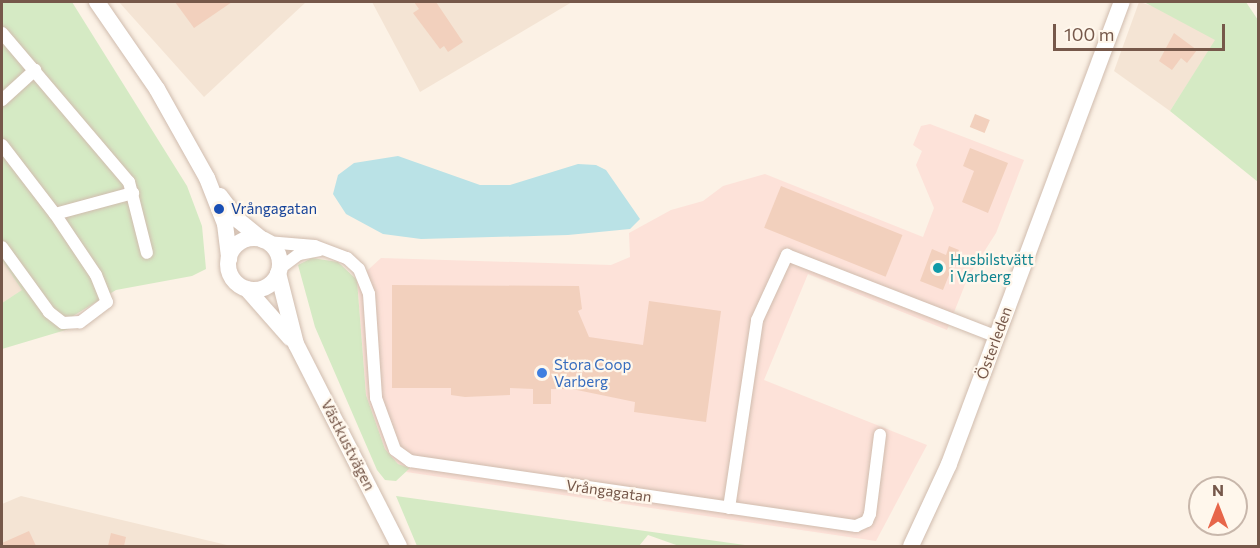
<!DOCTYPE html>
<html>
<head>
<meta charset="utf-8">
<style>
	body { margin:0 }
	#map { position:relative; width:1260px; height:548px; overflow:hidden; background:#fcf2e6; font-family:Commissioner,sans-serif }
	div>[style] { position:absolute }
	.residential>* { inset:0; background:#f4e4d4 }
	.commercial>* { inset:0; background:#fde2d9 }
	.green>* { inset:0; background:#d5eac4 }
	.water>* { inset:0; background:#bae2e6 }
	.building>* { inset:0; background:#f2d0bd; transform-origin:0 0 }
	.roads { filter:drop-shadow(0 0 2px #d0bcae) drop-shadow(0 0 2px #d0bcae) }
	.street>* { height:12px; margin:-6px; padding:0 6px; transform-origin:6px; border-radius:6px; background:#fff }
	.secondary>* { height:16px; margin:-8px; padding:0 8px; transform-origin:8px; border-radius:8px; background:#fff }
	.secondary>.ring { margin:-8px; padding:0; box-sizing:content-box; background:none; border:16px solid #fff; border-radius:50% }
	.dots>* { width:16px; height:16px; translate:-50% -50%; box-sizing:border-box; border:3px solid #fff7ec; border-radius:50% }
	span { translate:-50% -50%; white-space:nowrap; text-align:center; line-height:1.15; -webkit-text-stroke:4.5px #fff7ec; paint-order:stroke }
	.transit-label { font-size:15px; color:#164399 }
	.left { translate:0 -50%; text-align:left }
	.culture-label { font-size:15px; color:#0d838f }
	.street-label { font-size:15px; color:#76584a }
	.shop-label { font-size:15px; color:#366cbe }
	.frame { position:absolute; inset:0; border:3px solid #76584a; pointer-events:none }
	.north { position:absolute; left:1188px; top:476px; width:60px; height:60px; box-sizing:border-box; background:#fff7ec; border:2px solid #c8b7ab; border-radius:50%; rotate:0deg; font-size:16px; font-weight:700; line-height:24px; text-align:center; color:#76584a }
	.north::after { content:''; display:block; margin:auto; width:21px; height:27px; background:#e7664a; clip-path:polygon(50% 0,100% 100%,50% 72%,0 100%) }
	.scale { position:absolute; left:1053px; top:24px; width:172px; height:27px; box-sizing:border-box; border:3px solid #76584a; border-top:0; padding-left:8px; font-size:18px; line-height:21px; white-space:nowrap; color:#76584a; -webkit-text-stroke:4px #fff7ec; paint-order:stroke }
</style>
</head>
<body>
<div id="map">
	<div class="residential">
		<div style="clip-path:polygon(119px 2px,306px 2px,204px 97px)"></div>
		<div style="clip-path:polygon(372px 2px,572px 2px,420px 92px)"></div>
		<div style="clip-path:polygon(1139px 2px,1166px 10px,1216px 40px,1170px 111px,1114px 71px)"></div>
		<div style="clip-path:polygon(2px 260px,23px 290px,2px 303px)"></div>
		<div style="clip-path:polygon(21px 496px,231px 546px,2px 546px,2px 504px)"></div>
	</div>
	<div class="commercial">
		<div style="clip-path:polygon(930px 124px,1024px 160px,996px 233px,968px 277px,947px 330px,808px 274px,764px 380px,927px 445px,876px 541px,406px 472px,409px 468px,398px 464px,385px 449px,366px 395px,357px 280px,381px 258px,611px 265px,630px 257px,629px 233px,671px 210px,703px 201px,723px 186px,765px 174px,923px 237px,934px 208px,916px 165px,922px 151px,913px 145px,921px 126px)"></div>
	</div>
	<div class="green">
		<div style="clip-path:polygon(2px 2px,72px 2px,187px 186px,202px 226px,206px 269px,192px 276px,116px 290px,73px 316px,69px 329px,2px 349px,2px 303px,22px 290px,2px 260px)"></div>
		<div style="clip-path:polygon(1144px 2px,1246px 2px,1258px 20px,1258px 182px,1170px 111px,1215px 40px)"></div>
		<div style="clip-path:polygon(312px 258px,338px 262px,357px 280px,366px 395px,385px 449px,398px 464px,410px 468px,396px 481px,385px 480px,377px 470px,315px 327px,298px 265px)"></div>
		<div style="clip-path:polygon(396px 496px,752px 546px,679px 546px,648px 535px,639px 546px,417px 546px)"></div>
	</div>
	<div class="water">
		<div style="clip-path:polygon(398px 156px,480px 185px,510px 185px,578px 164px,596px 165px,606px 170px,640px 219px,630px 229px,568px 235px,421px 239px,383px 234px,346px 214px,333px 194px,338px 175px,354px 163px)"></div>
	</div>
	<div class="building">
		<div style="clip-path:polygon(175px 2px,232px 2px,194px 28px)"></div>
		<div style="clip-path:polygon(414px 2px,436px 2px,463px 42px,448px 52px,444px 46px,440px 49px,413px 13px,419px 9px)"></div>
		<div style="clip-path:polygon(1174px 33px,1197px 50px,1187px 63px,1181px 58px,1172px 70px,1159px 61px)"></div>
		<div style="left:975px;top:114px;width:16px;height:14px;rotate:22deg"></div>
		<div style="clip-path:polygon(970px 148px,1008px 163px,988px 213px,962px 202px,974px 171px,963px 166px)"></div>
		<div style="left:781px;top:186px;width:131px;height:45px;rotate:22deg"></div>
		<div style="clip-path:polygon(949px 246px,959px 250px,943px 290px,920px 281px,932px 249px,946px 255px)"></div>
		<div style="clip-path:polygon(392px 285px,579px 286px,582px 309px,578px 311px,589px 337px,643px 345px,649px 301px,721px 311px,706px 422px,634px 412px,635px 402px,572px 389px,551px 389px,551px 404px,533px 404px,533px 389px,510px 388px,510px 395px,465px 397px,451px 395px,451px 388px,392px 388px)"></div>
		<div style="clip-path:polygon(29px 531px,36px 546px,2px 546px,2px 543px)"></div>
		<div style="clip-path:polygon(111px 533px,126px 537px,124px 546px,108px 546px)"></div>
	</div>
	<div class="roads">
		<div class="street">
			<div style="left:2px;top:33px;width:196px;rotate:49.6deg"></div>
			<div style="left:129px;top:182px;width:73px;rotate:75.8deg"></div>
			<div style="left:2px;top:100px;width:45px;rotate:-42.3deg"></div>
			<div style="left:2px;top:145px;width:87px;rotate:52.5deg"></div>
			<div style="left:55px;top:214px;width:73px;rotate:56.1deg"></div>
			<div style="left:96px;top:275px;width:29px;rotate:68deg"></div>
			<div style="left:107px;top:302px;width:34px;rotate:143deg"></div>
			<div style="left:80px;top:322px;width:17px;rotate:177deg"></div>
			<div style="left:63px;top:323px;width:18px;rotate:-142deg"></div>
			<div style="left:49px;top:312px;width:80px;rotate:-125.9deg"></div>
			<div style="left:55px;top:214px;width:81px;rotate:-15.1deg"></div>
			<div style="left:267px;top:242px;width:48px;rotate:4.8deg"></div>
			<div style="left:315px;top:246px;width:34px;rotate:21deg"></div>
			<div style="left:347px;top:258px;width:16px;rotate:43deg"></div>
			<div style="left:359px;top:269px;width:27px;rotate:68deg"></div>
			<div style="left:369px;top:294px;width:104px;rotate:86.1deg"></div>
			<div style="left:376px;top:398px;width:55px;rotate:69.9deg"></div>
			<div style="left:395px;top:450px;width:19px;rotate:36deg"></div>
			<div style="left:410px;top:461px;width:451px;rotate:8.3deg"></div>
			<div style="left:856px;top:526px;width:12px;rotate:-24deg"></div>
			<div style="left:867px;top:521px;width:8px;rotate:-67deg"></div>
			<div style="left:870px;top:514px;width:80px;rotate:-82.8deg"></div>
			<div style="left:279px;top:269px;width:25px;rotate:-37deg"></div>
			<div style="left:299px;top:254px;width:21px;rotate:-11deg"></div>
			<div style="left:729px;top:508px;width:190px;rotate:-81.5deg"></div>
			<div style="left:757px;top:320px;width:72px;rotate:-65.2deg"></div>
			<div style="left:787px;top:255px;width:225px;rotate:21.3deg"></div>
		</div>
		<div class="secondary">
			<div style="left:97px;top:2px;width:106px;rotate:55.4deg"></div>
			<div style="left:157px;top:89px;width:102px;rotate:60.7deg"></div>
			<div style="left:207px;top:178px;width:49px;rotate:68.6deg"></div>
			<div style="left:225px;top:224px;width:35px;rotate:83deg"></div>
			<div style="left:220px;top:196px;width:30px;rotate:53deg"></div>
			<div style="left:238px;top:220px;width:32px;rotate:39deg"></div>
			<div class="ring" style="left:228px;top:238px;width:36px;height:36px"></div>
			<div style="left:278px;top:273px;width:73px;rotate:75.8deg"></div>
			<div style="left:296px;top:344px;width:227px;rotate:63deg"></div>
			<div style="left:247px;top:289px;width:65px;rotate:48.7deg"></div>
			<div style="left:911px;top:546px;width:90px;rotate:-65.1deg"></div>
			<div style="left:949px;top:464px;width:493px;rotate:-69.5deg"></div>
		</div>
	</div>
	<div class="dots">
		<div style="left:219px;top:209px;background:#1a4fb4"></div>
		<div style="left:938px;top:268px;background:#0f9aa8"></div>
		<div style="left:542px;top:373px;background:#3f7fe0"></div>
	</div>
	<div class="transit-label">
		<span class="left" style="left:231px;top:209px">Vrångagatan</span>
	</div>
	<div class="culture-label">
		<span class="left" style="left:950px;top:268px">Husbilstvätt<br>i Varberg</span>
	</div>
	<div class="street-label">
		<span style="left:994px;top:343px;rotate:-70deg">Österleden</span>
		<span style="left:348px;top:445px;rotate:63deg">Västkustvägen</span>
		<span style="left:609px;top:491px;rotate:8deg">Vrångagatan</span>
	</div>
	<div class="shop-label">
		<span class="left" style="left:554px;top:373px">Stora Coop<br>Varberg</span>
	</div>
	<div class="frame"></div>
	<div class="north">N</div>
	<div class="scale">100 m</div>
</div>
</body>
</html>
